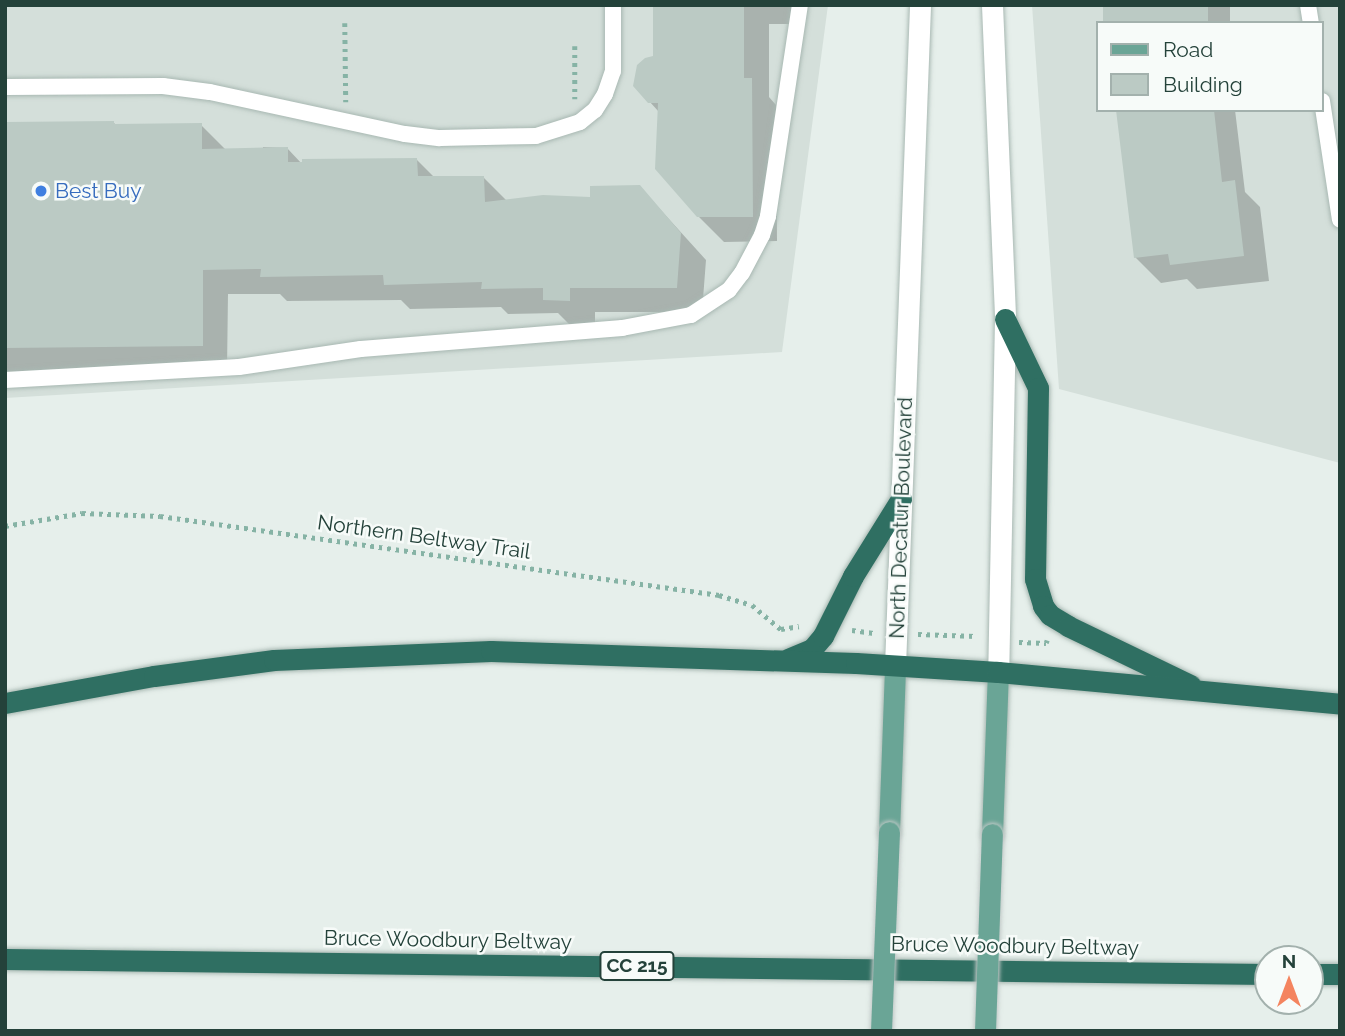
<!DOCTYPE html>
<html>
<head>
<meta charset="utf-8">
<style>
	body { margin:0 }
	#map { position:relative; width:1345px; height:1036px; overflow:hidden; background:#e6efeb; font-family:Raleway,sans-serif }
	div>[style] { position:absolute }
	.built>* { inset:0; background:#d4dfda }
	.shadow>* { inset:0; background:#0003; transform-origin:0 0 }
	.building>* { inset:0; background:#bbcac4; transform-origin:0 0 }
	.path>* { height:4.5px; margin-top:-2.25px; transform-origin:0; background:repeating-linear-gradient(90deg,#86b3a5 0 3.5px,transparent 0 8.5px) }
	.roads { filter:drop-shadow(0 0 2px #a8b8b2) drop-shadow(0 0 2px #a8b8b2) }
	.service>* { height:16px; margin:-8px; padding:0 8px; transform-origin:8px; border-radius:8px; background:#fff }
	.secondary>* { height:21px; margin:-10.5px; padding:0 10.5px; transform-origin:10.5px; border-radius:10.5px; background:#fff }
	.primary>* { height:21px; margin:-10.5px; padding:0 10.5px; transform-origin:10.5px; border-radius:10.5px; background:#6aa596 }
	.motorway>* { height:21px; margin:-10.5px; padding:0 10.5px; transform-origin:10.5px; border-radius:10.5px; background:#2f6f62 }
	.bridges { filter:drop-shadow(0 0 2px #c2cac8) drop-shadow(0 0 2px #c2cac8) }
	.primary-bridge>* { height:21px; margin:-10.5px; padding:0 10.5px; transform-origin:10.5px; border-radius:10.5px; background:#6aa596 }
	.dots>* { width:19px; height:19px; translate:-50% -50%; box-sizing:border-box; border:4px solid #f7fbf9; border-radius:50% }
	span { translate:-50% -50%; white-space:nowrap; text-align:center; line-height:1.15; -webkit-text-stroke:5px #f7fbf9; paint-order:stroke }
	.shield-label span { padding:2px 5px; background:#f7fbf9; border:2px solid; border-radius:5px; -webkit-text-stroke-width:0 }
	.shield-label { font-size:19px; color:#24423a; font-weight:700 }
	.shop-label { font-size:21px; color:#366cbe }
	.left { translate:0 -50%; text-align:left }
	.street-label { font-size:21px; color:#24423a }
	.frame { position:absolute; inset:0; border:7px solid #24423a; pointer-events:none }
	.legend { position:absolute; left:1096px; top:21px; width:228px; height:91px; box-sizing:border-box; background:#f7fbf9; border:2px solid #a3b1ad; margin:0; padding:9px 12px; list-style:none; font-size:21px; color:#24423a }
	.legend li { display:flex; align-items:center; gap:14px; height:35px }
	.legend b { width:35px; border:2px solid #a3b1ad }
	.north { position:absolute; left:1254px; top:945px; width:70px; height:70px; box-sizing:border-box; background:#f7fbf9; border:2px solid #a3b1ad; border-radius:50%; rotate:0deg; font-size:19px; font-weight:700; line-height:28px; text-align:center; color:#24423a }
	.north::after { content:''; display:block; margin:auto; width:24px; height:32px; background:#f4845f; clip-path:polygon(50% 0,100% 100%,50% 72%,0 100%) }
</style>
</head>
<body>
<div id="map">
	<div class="built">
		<div style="clip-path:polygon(5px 5px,828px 5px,782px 352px,5px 398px)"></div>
		<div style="clip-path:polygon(evenodd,1032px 5px,1340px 5px,1340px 463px,1059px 389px,1032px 5px,1098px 23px,1322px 23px,1322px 110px,1098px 110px,1098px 23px)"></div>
	</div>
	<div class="shadow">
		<div style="clip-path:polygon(653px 5px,805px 5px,805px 24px,769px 24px,769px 97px,776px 105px,777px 241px,724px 242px,698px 216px,659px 112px,649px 101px,655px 58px)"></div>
		<div style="left:1105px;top:5px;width:125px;height:18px"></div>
		<div style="clip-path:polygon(1118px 110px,1235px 110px,1245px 192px,1260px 207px,1269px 281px,1197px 289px,1187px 279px,1161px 283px,1135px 257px)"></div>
		<div style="clip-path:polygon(114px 123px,117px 126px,201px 125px,226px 150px,263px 151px,263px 147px,287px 148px,303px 165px,416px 159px,434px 177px,483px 177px,507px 201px,592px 199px,639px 186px,706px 260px,702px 312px,595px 312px,595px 325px,570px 325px,558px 313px,508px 314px,501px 307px,410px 309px,401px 300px,287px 301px,280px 294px,228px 294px,227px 370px,5px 373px,5px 126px)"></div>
	</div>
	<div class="building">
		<div style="clip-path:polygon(653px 5px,744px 5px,744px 78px,752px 78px,753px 217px,697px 217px,655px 169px,658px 103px,648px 103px,633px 86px,637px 65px,645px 58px,653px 56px)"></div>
		<div style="left:1103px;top:5px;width:105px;height:18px"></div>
		<div style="clip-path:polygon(1116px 110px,1214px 110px,1222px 182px,1235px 180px,1244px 256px,1170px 265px,1168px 254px,1134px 258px)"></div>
		<div style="clip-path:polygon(114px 121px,114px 124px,202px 123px,202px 149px,288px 147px,288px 162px,302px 162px,302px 159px,417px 158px,418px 176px,484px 176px,485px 202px,543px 195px,590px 197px,590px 186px,640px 185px,681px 233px,677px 288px,570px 288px,570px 301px,543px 300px,543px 288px,481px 289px,482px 282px,384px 285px,383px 275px,260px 277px,261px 269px,203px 270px,203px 346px,5px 348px,5px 122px)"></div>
	</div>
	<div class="path">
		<div style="left:345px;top:23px;width:79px;rotate:89.3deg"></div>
		<div style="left:575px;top:46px;width:53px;rotate:90deg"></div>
		<div style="left:5px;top:526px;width:78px;rotate:-9.6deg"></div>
		<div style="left:82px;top:513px;width:78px;rotate:2.2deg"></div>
		<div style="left:160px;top:516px;width:565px;rotate:8.04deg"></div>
		<div style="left:719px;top:595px;width:34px;rotate:17deg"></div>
		<div style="left:752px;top:605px;width:38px;rotate:40deg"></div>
		<div style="left:781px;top:629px;width:18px;rotate:-9deg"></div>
		<div style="left:852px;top:630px;width:22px;rotate:8deg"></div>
		<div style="left:918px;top:634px;width:58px;rotate:2deg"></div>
		<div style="left:1019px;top:642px;width:27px;rotate:2deg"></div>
		<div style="left:1046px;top:643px;width:3px;rotate:-72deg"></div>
	</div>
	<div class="roads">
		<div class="service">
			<div style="left:1308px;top:5px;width:18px;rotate:81deg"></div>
			<div style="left:5px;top:87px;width:158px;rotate:-0.4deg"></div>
			<div style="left:163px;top:86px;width:47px;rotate:7.3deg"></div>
			<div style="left:210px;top:92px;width:199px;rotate:12.2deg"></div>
			<div style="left:405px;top:134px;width:35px;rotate:7deg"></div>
			<div style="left:440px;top:138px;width:96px;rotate:-1.2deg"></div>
			<div style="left:536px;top:136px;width:46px;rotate:-17.7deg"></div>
			<div style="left:580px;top:122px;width:19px;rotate:-39deg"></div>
			<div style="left:595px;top:110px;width:19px;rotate:-58deg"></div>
			<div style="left:605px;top:94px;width:24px;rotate:-71deg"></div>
			<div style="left:613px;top:71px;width:66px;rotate:-90deg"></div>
			<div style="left:1322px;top:101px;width:120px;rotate:81.4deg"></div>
			<div style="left:5px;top:380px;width:234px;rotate:-3.2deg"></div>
			<div style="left:239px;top:367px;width:123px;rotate:-8.4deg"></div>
			<div style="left:361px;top:349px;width:262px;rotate:-4.6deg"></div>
			<div style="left:622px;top:328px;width:70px;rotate:-10.7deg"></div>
			<div style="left:691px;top:315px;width:45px;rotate:-33.3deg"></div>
			<div style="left:729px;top:290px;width:21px;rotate:-53deg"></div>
			<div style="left:742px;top:273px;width:43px;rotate:-62.2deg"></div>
			<div style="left:762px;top:235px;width:20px;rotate:-72deg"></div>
			<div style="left:768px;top:216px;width:213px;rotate:-81.4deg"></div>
		</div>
		<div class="secondary">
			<div style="left:992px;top:5px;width:314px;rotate:87.6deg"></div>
			<div style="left:1005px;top:319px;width:353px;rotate:91.1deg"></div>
			<div style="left:895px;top:666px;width:661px;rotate:-87.83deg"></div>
		</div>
		<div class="primary">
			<div style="left:889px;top:832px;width:166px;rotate:-87.9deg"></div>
			<div style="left:992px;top:834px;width:162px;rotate:-87.9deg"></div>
		</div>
		<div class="motorway">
			<div style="left:1005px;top:319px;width:76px;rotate:64.4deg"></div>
			<div style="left:1038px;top:388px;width:191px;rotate:90.9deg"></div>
			<div style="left:1035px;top:579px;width:28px;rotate:73deg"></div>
			<div style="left:1043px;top:606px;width:11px;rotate:52deg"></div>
			<div style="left:1050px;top:615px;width:21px;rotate:31deg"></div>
			<div style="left:1068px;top:626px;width:136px;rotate:25.8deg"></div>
			<div style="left:788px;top:659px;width:26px;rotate:-23deg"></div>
			<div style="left:812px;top:649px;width:17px;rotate:-50deg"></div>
			<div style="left:823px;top:636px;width:67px;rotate:-63.4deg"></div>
			<div style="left:853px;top:576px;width:91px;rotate:-58.1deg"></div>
			<div style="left:5px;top:703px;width:151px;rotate:-10.3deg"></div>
			<div style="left:154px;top:676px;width:121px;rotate:-7.6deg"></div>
			<div style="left:274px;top:660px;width:217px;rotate:-2.4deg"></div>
			<div style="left:491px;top:651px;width:365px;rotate:1.9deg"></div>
			<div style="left:856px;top:663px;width:142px;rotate:3.6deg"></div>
			<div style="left:998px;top:672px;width:343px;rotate:5.3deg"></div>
			<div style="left:5px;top:959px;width:1263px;rotate:0.68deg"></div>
			<div style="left:1310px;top:974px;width:30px"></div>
		</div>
	</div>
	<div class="bridges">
		<div class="primary-bridge">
			<div style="left:881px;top:1031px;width:199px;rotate:-87.7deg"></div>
			<div style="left:985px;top:1031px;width:197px;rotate:-88deg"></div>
		</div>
	</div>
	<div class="dots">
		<div style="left:41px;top:191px;background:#3f7fe0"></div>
	</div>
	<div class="shield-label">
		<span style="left:637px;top:966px">CC 215</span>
	</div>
	<div class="shop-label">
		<span class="left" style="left:55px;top:191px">Best Buy</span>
	</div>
	<div class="street-label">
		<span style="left:901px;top:518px;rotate:-88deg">North Decatur Boulevard</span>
		<span style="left:424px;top:537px;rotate:8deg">Northern Beltway Trail</span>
		<span style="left:448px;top:940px;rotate:1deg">Bruce Woodbury Beltway</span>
		<span style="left:1015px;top:946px;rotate:1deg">Bruce Woodbury Beltway</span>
	</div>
	<div class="frame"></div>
	<ul class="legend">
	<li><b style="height:9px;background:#6aa596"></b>Road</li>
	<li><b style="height:19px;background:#bbcac4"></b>Building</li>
	</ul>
	<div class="north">N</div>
</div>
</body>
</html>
